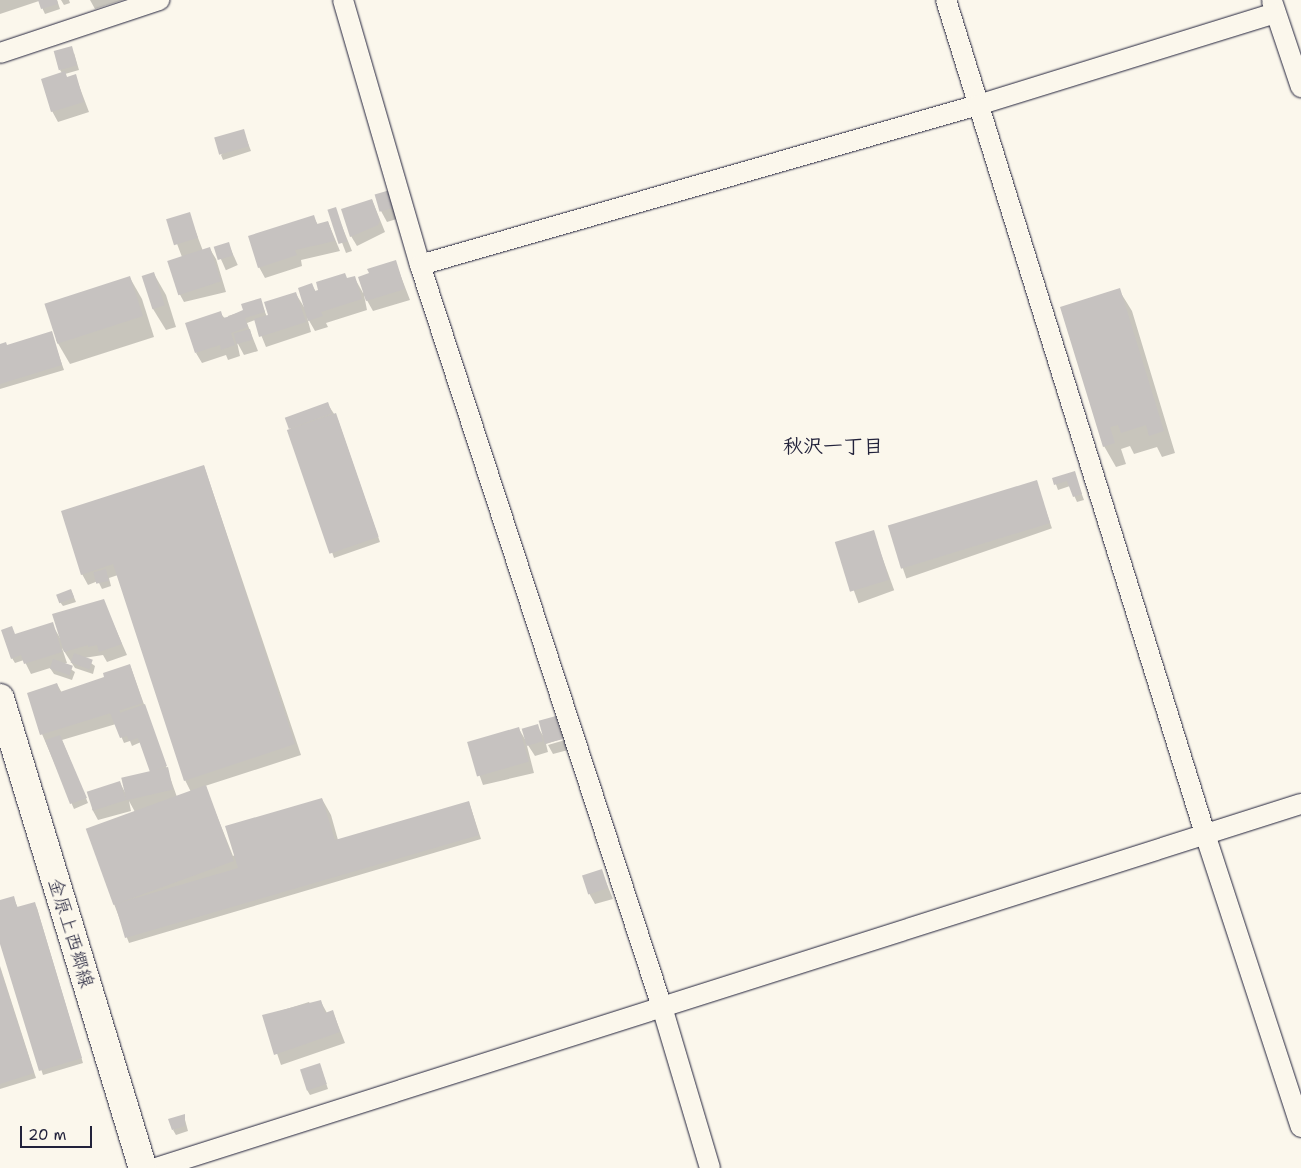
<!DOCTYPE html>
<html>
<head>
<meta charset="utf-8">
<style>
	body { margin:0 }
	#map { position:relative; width:1301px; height:1168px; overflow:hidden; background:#fbf7ec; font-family:"Shantell Sans","Klee One",sans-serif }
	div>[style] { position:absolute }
	.shadow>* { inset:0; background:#0003; transform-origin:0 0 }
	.building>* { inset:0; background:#c6c2c0; transform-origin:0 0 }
	.roads { filter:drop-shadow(0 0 1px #22223b) drop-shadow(0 0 1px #22223b) }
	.minor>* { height:20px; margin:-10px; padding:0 10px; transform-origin:10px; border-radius:10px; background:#fbf7ec }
	.secondary>* { height:28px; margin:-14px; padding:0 14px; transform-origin:14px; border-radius:14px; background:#fbf7ec }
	span { translate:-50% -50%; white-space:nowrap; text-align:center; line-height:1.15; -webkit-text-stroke:5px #fbf7ec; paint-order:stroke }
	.street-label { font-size:19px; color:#22223b }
	.neighbourhood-label { font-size:20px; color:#22223b; font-weight:700 }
	.scale { position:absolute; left:20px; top:1126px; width:72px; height:22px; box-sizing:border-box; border:2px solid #22223b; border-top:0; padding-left:6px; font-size:15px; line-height:18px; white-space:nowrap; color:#22223b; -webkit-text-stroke:4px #fbf7ec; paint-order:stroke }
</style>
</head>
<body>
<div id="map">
	<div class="shadow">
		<div style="clip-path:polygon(0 0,57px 0,60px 9px,45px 14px,39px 1px,0 14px)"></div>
		<div style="clip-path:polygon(61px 0,69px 0,70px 3px,64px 5px)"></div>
		<div style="clip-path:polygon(90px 0,123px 0,95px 9px)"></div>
		<div style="clip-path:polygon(74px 53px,79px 70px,65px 74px,67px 78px,75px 75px,89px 112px,58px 122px,52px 111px,62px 73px,60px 70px)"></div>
		<div style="clip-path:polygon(243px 130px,251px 151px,223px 160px,221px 155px)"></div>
		<div style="clip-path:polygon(389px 192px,400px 218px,387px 222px,381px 211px)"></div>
		<div style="clip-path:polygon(372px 200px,385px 232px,357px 246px,351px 236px)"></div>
		<div style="clip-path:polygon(335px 209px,352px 251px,346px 253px,330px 211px)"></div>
		<div style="clip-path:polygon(189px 214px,203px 251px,210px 249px,216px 259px,226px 292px,184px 302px,178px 291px,182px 257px,168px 220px)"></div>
		<div style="clip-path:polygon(313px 216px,318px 225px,328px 222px,340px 251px,301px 260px,302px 266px,265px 278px,259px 267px)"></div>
		<div style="left:228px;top:243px;width:24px;height:13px;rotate:66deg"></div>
		<div style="clip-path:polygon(395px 261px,410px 300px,373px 311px,364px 295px,367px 310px,326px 323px,328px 327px,315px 331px,307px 317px,311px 332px,266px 347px,255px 320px,247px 323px,258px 351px,244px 355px,237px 342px,240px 356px,228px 360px,226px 355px,202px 363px,196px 353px,220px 313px,231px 325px,228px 316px,244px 311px,260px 300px,267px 317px,296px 294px,304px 307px,312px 285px,316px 292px,354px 277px,363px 293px)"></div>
		<div style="clip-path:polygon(154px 274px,166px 295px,176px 327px,166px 330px,153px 309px,143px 277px)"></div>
		<div style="clip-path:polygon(130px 278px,142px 299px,154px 337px,70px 364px,56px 340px)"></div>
		<div style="clip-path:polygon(1119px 290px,1132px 311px,1175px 453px,1162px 457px,1157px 447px,1134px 454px,1130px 446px,1121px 449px,1126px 464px,1116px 467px,1104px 446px)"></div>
		<div style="clip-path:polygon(51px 333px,64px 370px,0 389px,0 345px,7px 346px)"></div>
		<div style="clip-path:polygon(327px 403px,338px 420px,380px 542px,334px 558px,290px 427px)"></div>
		<div style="clip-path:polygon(204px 466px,301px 755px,205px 786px,233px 856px,322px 799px,331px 815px,338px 840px,469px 802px,481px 839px,129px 943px,114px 904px,135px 812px,129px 801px,131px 811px,98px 820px,92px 809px,120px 783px,126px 794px,152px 773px,141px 742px,132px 746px,130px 741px,124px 743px,116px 724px,62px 740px,88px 803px,74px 809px,42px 734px,57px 684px,62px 693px,106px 678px,130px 665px,177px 797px,191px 792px,185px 780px,118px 575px,109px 578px,111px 586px,102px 589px,98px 581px,88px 585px,82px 574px)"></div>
		<div style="clip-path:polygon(1074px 473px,1084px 500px,1077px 502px,1070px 486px,1058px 490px,1054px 479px)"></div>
		<div style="left:1036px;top:482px;width:49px;height:154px;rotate:71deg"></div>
		<div style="left:873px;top:532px;width:62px;height:38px;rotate:70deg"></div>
		<div style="clip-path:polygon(71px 590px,76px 602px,63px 606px,60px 602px)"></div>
		<div style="clip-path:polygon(103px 600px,127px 655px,107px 662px,103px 655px,84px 658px,95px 666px,93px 674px,75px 668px,62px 648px,67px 663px,63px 664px,75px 672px,72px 680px,54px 674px,50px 668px,31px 674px,24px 660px,15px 663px,12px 658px,15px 636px,52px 624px,60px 638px)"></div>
		<div style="clip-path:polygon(555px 718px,564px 738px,546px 744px,548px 752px,535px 756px,526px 742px,534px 773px,483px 785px,468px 743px,519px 729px,526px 741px,537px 726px,544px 737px)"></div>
		<div style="clip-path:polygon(565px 740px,568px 750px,553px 754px,548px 745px)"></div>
		<div style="clip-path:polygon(601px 870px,613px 899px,595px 904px,589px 893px)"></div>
		<div style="clip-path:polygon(13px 897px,18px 908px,34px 903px,37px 908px,83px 1063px,43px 1075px,0 940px,0 902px)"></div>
		<div style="clip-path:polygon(0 966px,36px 1078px,0 1089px)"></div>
		<div style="clip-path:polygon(309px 1002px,311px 1005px,321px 1002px,327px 1013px,333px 1012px,345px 1043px,281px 1065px,264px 1016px)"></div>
		<div style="clip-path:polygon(320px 1065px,328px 1089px,310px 1095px,307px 1090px)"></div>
		<div style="clip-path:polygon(184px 1116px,188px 1131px,176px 1135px,173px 1130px)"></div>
	</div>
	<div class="building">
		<div style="clip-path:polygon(38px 0,57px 0,58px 4px,41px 9px)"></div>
		<div style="left:72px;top:46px;width:20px;height:19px;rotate:75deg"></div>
		<div style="clip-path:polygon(65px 71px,67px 77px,76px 74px,84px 102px,51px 112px,41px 79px)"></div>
		<div style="left:244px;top:129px;width:18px;height:31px;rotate:74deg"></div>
		<div style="left:390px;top:190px;width:18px;height:16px;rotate:74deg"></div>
		<div style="clip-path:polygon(372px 199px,380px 221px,378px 225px,350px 237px,341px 209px)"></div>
		<div style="left:336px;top:207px;width:36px;height:9px;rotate:72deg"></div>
		<div style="left:190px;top:212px;width:27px;height:25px;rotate:73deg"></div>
		<div style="clip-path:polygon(314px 215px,317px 224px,328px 221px,335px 241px,295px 250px,297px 255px,258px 268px,248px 236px)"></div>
		<div style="left:229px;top:242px;width:14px;height:16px;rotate:73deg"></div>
		<div style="left:210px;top:247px;width:36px;height:45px;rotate:72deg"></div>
		<div style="clip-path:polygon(396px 260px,405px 289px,366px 301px,358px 277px,369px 273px,367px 269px)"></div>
		<div style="left:154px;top:272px;width:35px;height:13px;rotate:72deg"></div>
		<div style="clip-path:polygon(345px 273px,347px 278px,355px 276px,362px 299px,321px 312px,323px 316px,308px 321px,298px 288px,312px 283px,315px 291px,318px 290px,316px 282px)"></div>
		<div style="left:130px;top:276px;width:42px;height:90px;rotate:72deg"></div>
		<div style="clip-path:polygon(1120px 288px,1164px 431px,1149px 436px,1146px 425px,1121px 433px,1118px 425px,1110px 427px,1115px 443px,1103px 447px,1060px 307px)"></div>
		<div style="clip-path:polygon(296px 292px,306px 322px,259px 337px,254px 319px,268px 315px,264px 302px)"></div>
		<div style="clip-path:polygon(261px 298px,265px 312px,245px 318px,248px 327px,231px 333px,235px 345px,221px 350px,220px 345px,195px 353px,185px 323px,221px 311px,223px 318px,227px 317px,243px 310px,241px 304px)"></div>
		<div style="left:250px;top:329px;width:11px;height:17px;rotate:75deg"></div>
		<div style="clip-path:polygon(52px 331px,62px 365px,0 384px,0 344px,6px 342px,7px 345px)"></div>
		<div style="left:328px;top:402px;width:12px;height:46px;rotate:70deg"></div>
		<div style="left:336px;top:413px;width:131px;height:52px;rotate:71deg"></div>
		<div style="clip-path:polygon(204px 465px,295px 744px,184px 781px,113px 564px,81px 575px,61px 511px)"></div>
		<div style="clip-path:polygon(1075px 471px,1082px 494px,1073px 497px,1067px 481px,1054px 485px,1052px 478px)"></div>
		<div style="left:1037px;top:480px;width:45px;height:156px;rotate:73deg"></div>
		<div style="left:874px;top:530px;width:52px;height:41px;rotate:73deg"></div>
		<div style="left:106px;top:569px;width:12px;height:13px;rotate:76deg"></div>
		<div style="left:71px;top:589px;width:9px;height:16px;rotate:69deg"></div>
		<div style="clip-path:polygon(104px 599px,122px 644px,99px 652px,97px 645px,88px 647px,88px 645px,64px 652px,52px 614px)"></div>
		<div style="clip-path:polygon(53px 622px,62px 652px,24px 664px,21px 655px,11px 659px,1px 630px,12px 626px,15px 634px)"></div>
		<div style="left:74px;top:653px;width:20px;height:10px;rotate:20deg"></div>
		<div style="left:53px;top:659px;width:21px;height:10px;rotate:19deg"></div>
		<div style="clip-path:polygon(130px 664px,143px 703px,40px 735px,27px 693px,57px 683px,60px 692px,104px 677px,103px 673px)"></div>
		<div style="clip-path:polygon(145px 704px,167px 766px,150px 772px,138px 738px,129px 741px,127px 736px,120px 738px,110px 713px,119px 709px,120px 713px)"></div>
		<div style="left:556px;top:716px;width:24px;height:18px;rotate:75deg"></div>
		<div style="left:538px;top:724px;width:18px;height:17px;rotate:74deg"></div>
		<div style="left:519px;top:727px;width:36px;height:54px;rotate:74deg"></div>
		<div style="clip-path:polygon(60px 735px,87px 798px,70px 804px,45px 740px)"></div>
		<div style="left:168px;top:767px;width:23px;height:48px;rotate:77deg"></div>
		<div style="left:120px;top:781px;width:20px;height:35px;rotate:72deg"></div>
		<div style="left:206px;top:785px;width:81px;height:128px;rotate:70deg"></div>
		<div style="clip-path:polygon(322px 798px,335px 840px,469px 801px,479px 835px,125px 938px,115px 904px,238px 868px,225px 826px)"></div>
		<div style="left:602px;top:869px;width:20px;height:21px;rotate:72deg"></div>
		<div style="clip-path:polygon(14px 896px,17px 907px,35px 902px,82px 1058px,39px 1071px,0 944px,0 900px)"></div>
		<div style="clip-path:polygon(0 968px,34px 1073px,0 1084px)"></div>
		<div style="clip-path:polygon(321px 1000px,325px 1013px,333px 1010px,340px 1032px,274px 1055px,262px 1015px)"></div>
		<div style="left:320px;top:1063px;width:22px;height:21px;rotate:72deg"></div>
		<div style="clip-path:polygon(185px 1114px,185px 1126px,172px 1130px,168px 1119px)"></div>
	</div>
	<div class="roads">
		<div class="minor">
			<div style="left:343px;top:0;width:276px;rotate:73.8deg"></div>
			<div style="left:420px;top:265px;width:780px;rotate:71.94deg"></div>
			<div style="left:662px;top:1007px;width:168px;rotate:73.4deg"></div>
			<div style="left:946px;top:0;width:876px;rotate:72.74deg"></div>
			<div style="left:1206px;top:837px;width:305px;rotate:71.9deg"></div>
			<div style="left:1272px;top:1px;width:91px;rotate:71.4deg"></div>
			<div style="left:0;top:53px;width:168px;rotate:-18.4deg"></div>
			<div style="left:420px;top:265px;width:580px;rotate:-16deg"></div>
			<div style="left:978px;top:105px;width:311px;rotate:-17.2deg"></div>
			<div style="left:156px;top:1168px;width:1201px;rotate:-17.64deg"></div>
		</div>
		<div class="secondary">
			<div style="left:0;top:698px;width:491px;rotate:73.1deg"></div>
		</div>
	</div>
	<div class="street-label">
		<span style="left:71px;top:933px;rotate:73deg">金原上西郷線</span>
	</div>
	<div class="neighbourhood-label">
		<span style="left:833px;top:446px">秋沢一丁目</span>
	</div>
	<div class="scale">20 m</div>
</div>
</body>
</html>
